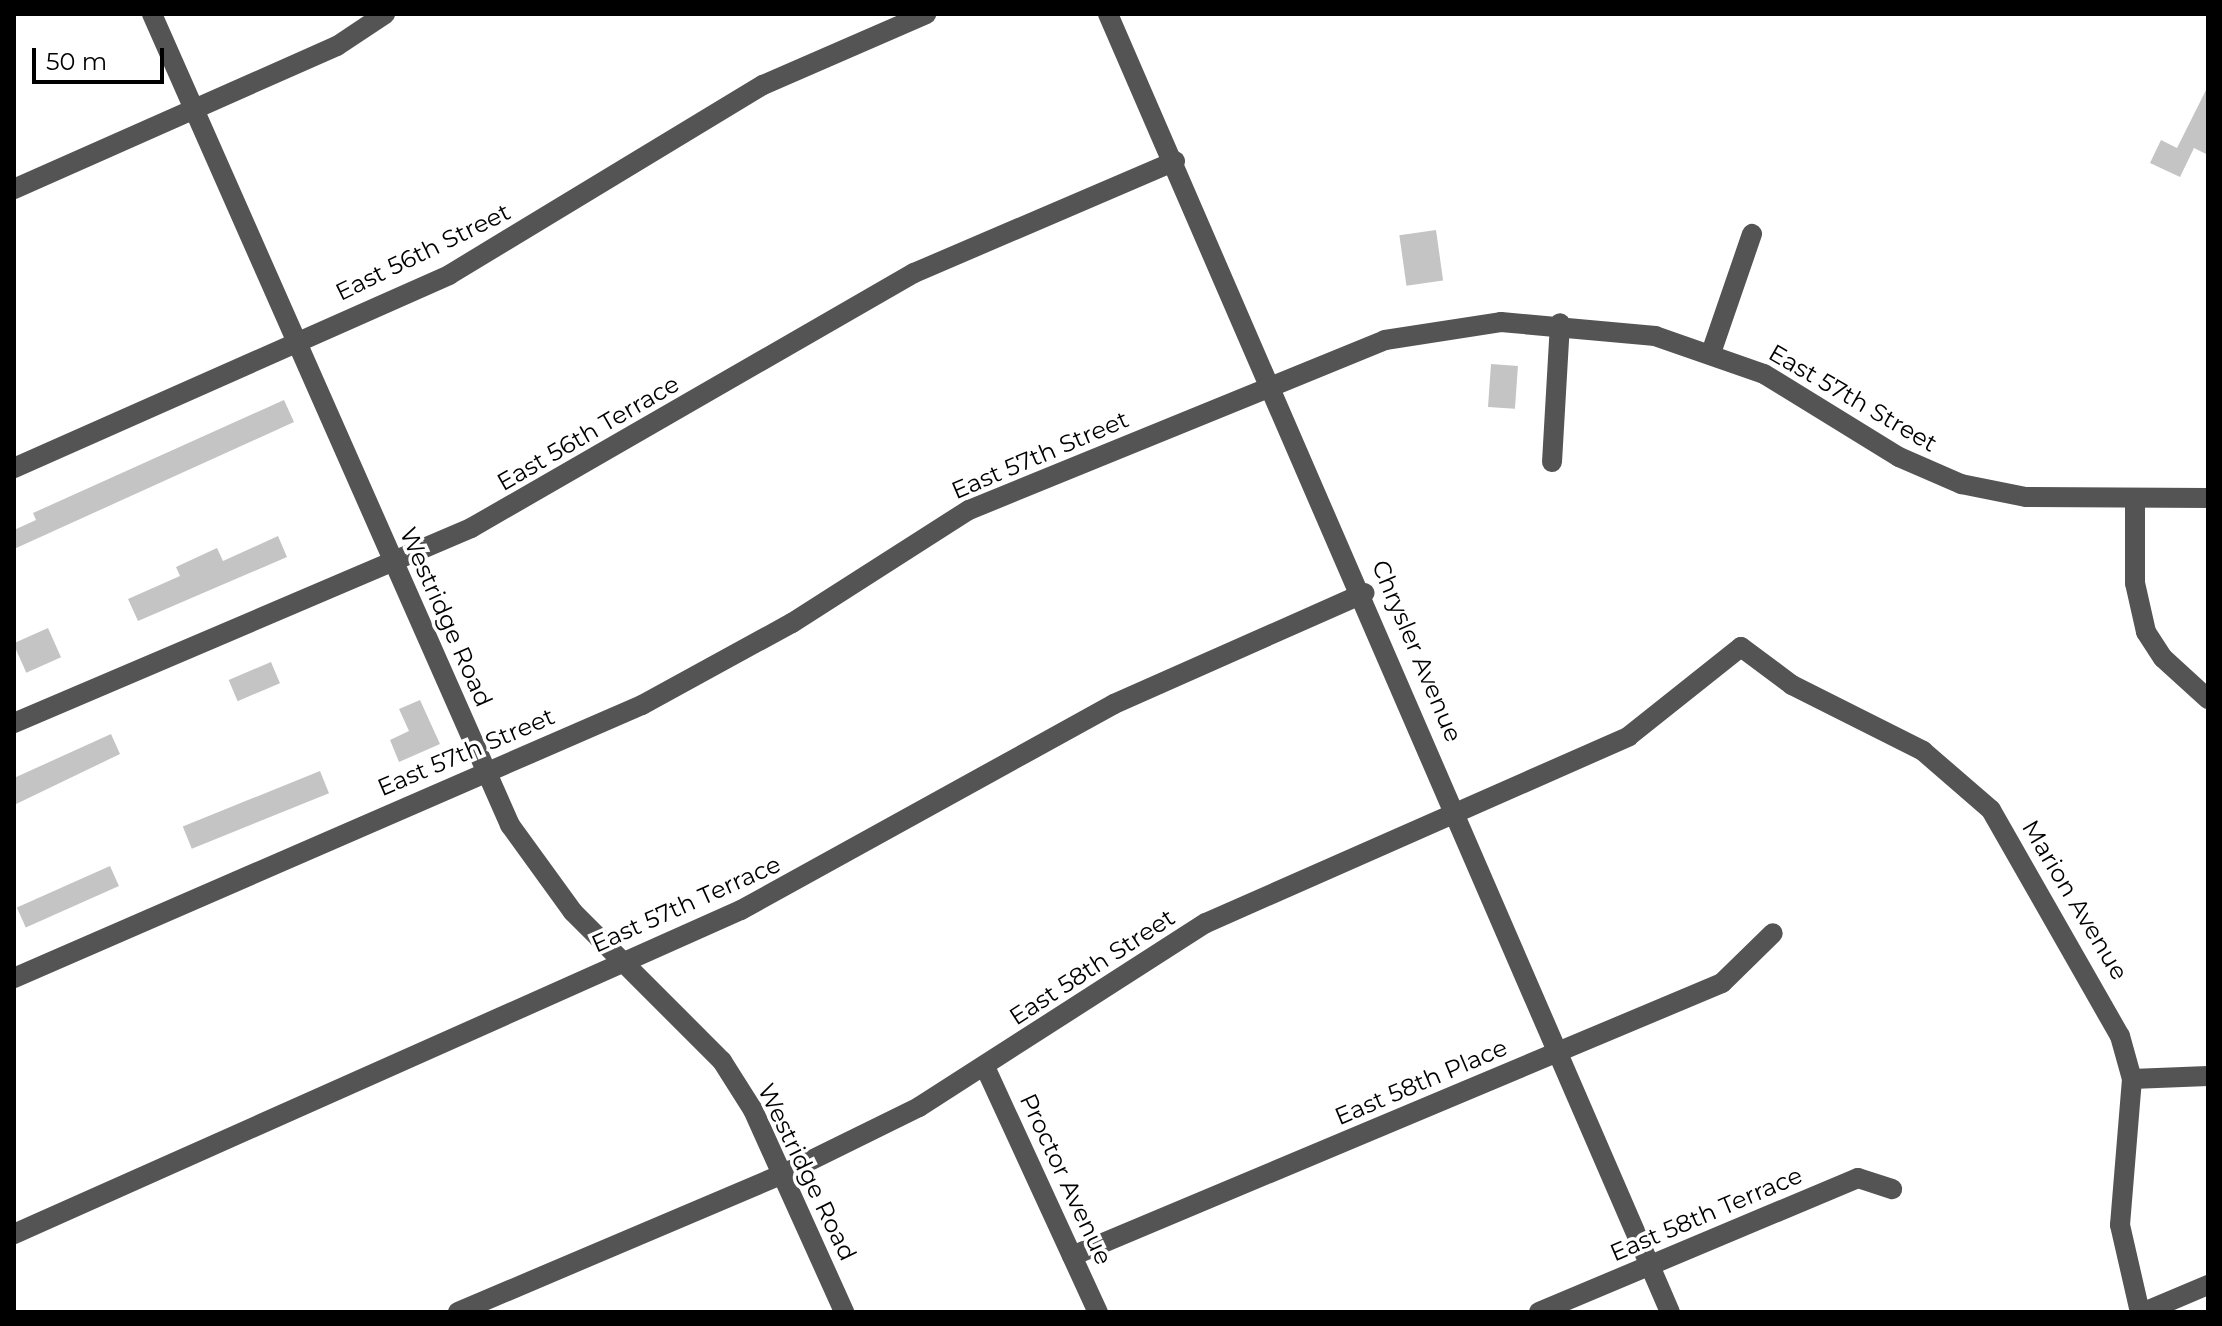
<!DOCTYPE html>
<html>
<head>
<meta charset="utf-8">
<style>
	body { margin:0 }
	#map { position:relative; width:2222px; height:1326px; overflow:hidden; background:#fff; font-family:Montserrat,sans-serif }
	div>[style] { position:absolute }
	.building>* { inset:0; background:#c4c4c4; transform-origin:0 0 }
	.minor>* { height:20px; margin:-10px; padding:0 10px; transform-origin:10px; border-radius:10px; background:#545454 }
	span { translate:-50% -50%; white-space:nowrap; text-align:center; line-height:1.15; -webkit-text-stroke:7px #fff; paint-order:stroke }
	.street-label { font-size:24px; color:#000 }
	.frame { position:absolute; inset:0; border:16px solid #000; pointer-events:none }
	.scale { position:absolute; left:32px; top:48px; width:132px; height:36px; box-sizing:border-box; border:4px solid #000; border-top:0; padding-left:10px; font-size:24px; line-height:28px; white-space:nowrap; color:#000; -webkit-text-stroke:6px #fff; paint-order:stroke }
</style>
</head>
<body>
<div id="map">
	<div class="building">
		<div style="clip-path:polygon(2208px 86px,2208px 155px,2194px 148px,2180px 177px,2150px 163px,2161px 140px,2177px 148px)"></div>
		<div style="left:1436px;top:230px;width:51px;height:37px;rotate:82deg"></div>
		<div style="left:1491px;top:364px;width:27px;height:43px;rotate:4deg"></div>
		<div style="clip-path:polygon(284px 400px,294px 422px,14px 549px,14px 530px,36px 520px,33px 513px)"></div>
		<div style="clip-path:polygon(278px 536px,287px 557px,138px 621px,128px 599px,180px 576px,176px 567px,217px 548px,223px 561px)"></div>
		<div style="left:48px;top:628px;width:32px;height:38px;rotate:66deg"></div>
		<div style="left:271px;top:662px;width:23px;height:46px;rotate:67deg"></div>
		<div style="clip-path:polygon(420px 700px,440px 744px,399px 762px,390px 740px,409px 731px,399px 709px)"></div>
		<div style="clip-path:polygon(111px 734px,120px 754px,14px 805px,14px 778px)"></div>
		<div style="left:320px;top:771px;width:24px;height:148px;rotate:68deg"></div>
		<div style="left:110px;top:866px;width:22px;height:102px;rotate:66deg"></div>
	</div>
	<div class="minor">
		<div style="left:152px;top:14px;width:887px;rotate:66.18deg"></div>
		<div style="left:510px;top:825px;width:107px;rotate:54.1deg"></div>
		<div style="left:573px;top:912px;width:211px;rotate:45deg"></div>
		<div style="left:722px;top:1061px;width:58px;rotate:57.7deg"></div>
		<div style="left:753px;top:1110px;width:222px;rotate:65.7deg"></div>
		<div style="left:1108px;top:14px;width:1414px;rotate:66.59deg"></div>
		<div style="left:14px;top:189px;width:353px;rotate:-23.9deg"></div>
		<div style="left:337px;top:46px;width:58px;rotate:-33.7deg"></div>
		<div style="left:1711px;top:353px;width:126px;rotate:-71deg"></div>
		<div style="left:1552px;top:462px;width:139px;rotate:-86.7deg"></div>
		<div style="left:14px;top:468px;width:476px;rotate:-23.9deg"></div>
		<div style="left:449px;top:275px;width:367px;rotate:-31.2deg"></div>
		<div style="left:763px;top:85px;width:178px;rotate:-23.5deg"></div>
		<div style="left:2135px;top:499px;width:84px;rotate:90deg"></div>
		<div style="left:2135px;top:583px;width:50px;rotate:77.3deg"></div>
		<div style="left:2146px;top:632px;width:31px;rotate:57deg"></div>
		<div style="left:2163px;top:658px;width:61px;rotate:42.3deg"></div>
		<div style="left:14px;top:723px;width:497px;rotate:-23.1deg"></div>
		<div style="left:471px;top:528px;width:511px;rotate:-29.93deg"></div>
		<div style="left:914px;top:273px;width:284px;rotate:-23.2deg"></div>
		<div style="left:14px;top:978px;width:685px;rotate:-23.5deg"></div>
		<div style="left:642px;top:705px;width:171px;rotate:-28.7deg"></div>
		<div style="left:792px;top:623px;width:210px;rotate:-32.6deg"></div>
		<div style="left:969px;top:510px;width:449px;rotate:-22.2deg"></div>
		<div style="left:1385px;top:340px;width:117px;rotate:-8.8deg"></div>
		<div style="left:1501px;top:322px;width:155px;rotate:5.2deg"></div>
		<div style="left:1655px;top:336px;width:115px;rotate:19.2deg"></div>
		<div style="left:1764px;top:374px;width:158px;rotate:31.6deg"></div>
		<div style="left:1899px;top:457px;width:68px;rotate:23.5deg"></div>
		<div style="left:1961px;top:484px;width:66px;rotate:11.3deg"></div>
		<div style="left:2026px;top:497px;width:182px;rotate:0.3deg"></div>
		<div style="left:986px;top:1069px;width:268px;rotate:65.3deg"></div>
		<div style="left:2132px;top:1079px;width:76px;rotate:-2.3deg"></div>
		<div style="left:14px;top:1234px;width:796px;rotate:-24.02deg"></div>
		<div style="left:741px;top:910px;width:426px;rotate:-28.9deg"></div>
		<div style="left:1114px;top:704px;width:274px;rotate:-23.9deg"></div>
		<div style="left:1072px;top:1256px;width:705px;rotate:-22.78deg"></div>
		<div style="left:1722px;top:983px;width:71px;rotate:-44.4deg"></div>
		<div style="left:458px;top:1312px;width:353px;rotate:-23deg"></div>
		<div style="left:783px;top:1174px;width:152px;rotate:-26.2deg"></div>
		<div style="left:919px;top:1107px;width:341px;rotate:-32.7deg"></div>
		<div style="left:1206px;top:923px;width:462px;rotate:-23.8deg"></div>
		<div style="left:1629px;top:736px;width:143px;rotate:-38.5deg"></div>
		<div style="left:1741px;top:647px;width:64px;rotate:36.7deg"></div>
		<div style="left:1792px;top:685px;width:147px;rotate:26.7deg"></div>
		<div style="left:1923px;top:751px;width:90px;rotate:40.9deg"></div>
		<div style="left:1991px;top:810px;width:260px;rotate:60.3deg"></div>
		<div style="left:2120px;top:1036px;width:45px;rotate:74.4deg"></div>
		<div style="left:2132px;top:1079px;width:146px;rotate:94.7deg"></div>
		<div style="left:2120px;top:1225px;width:89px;rotate:77.1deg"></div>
		<div style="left:1539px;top:1312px;width:346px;rotate:-22.8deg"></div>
		<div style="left:1858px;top:1178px;width:36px;rotate:18deg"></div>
		<div style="left:2144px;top:1312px;width:69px;rotate:-22.9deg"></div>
	</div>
	<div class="street-label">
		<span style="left:423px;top:252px;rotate:-26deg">East 56th Street</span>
		<span style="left:1853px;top:398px;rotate:30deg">East 57th Street</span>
		<span style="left:588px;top:433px;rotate:-30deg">East 56th Terrace</span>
		<span style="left:1040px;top:455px;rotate:-23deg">East 57th Street</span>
		<span style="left:446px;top:617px;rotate:66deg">Westridge Road</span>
		<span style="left:1417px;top:651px;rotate:67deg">Chrysler Avenue</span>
		<span style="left:466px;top:752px;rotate:-23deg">East 57th Street</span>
		<span style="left:2075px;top:900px;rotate:59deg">Marion Avenue</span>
		<span style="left:686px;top:904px;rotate:-24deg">East 57th Terrace</span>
		<span style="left:1092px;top:967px;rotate:-33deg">East 58th Street</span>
		<span style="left:1421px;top:1082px;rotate:-23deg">East 58th Place</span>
		<span style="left:807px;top:1172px;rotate:64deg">Westridge Road</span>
		<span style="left:1066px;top:1179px;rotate:65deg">Proctor Avenue</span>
		<span style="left:1706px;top:1214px;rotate:-23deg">East 58th Terrace</span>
	</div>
	<div class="frame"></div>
	<div class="scale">50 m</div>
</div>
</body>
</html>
